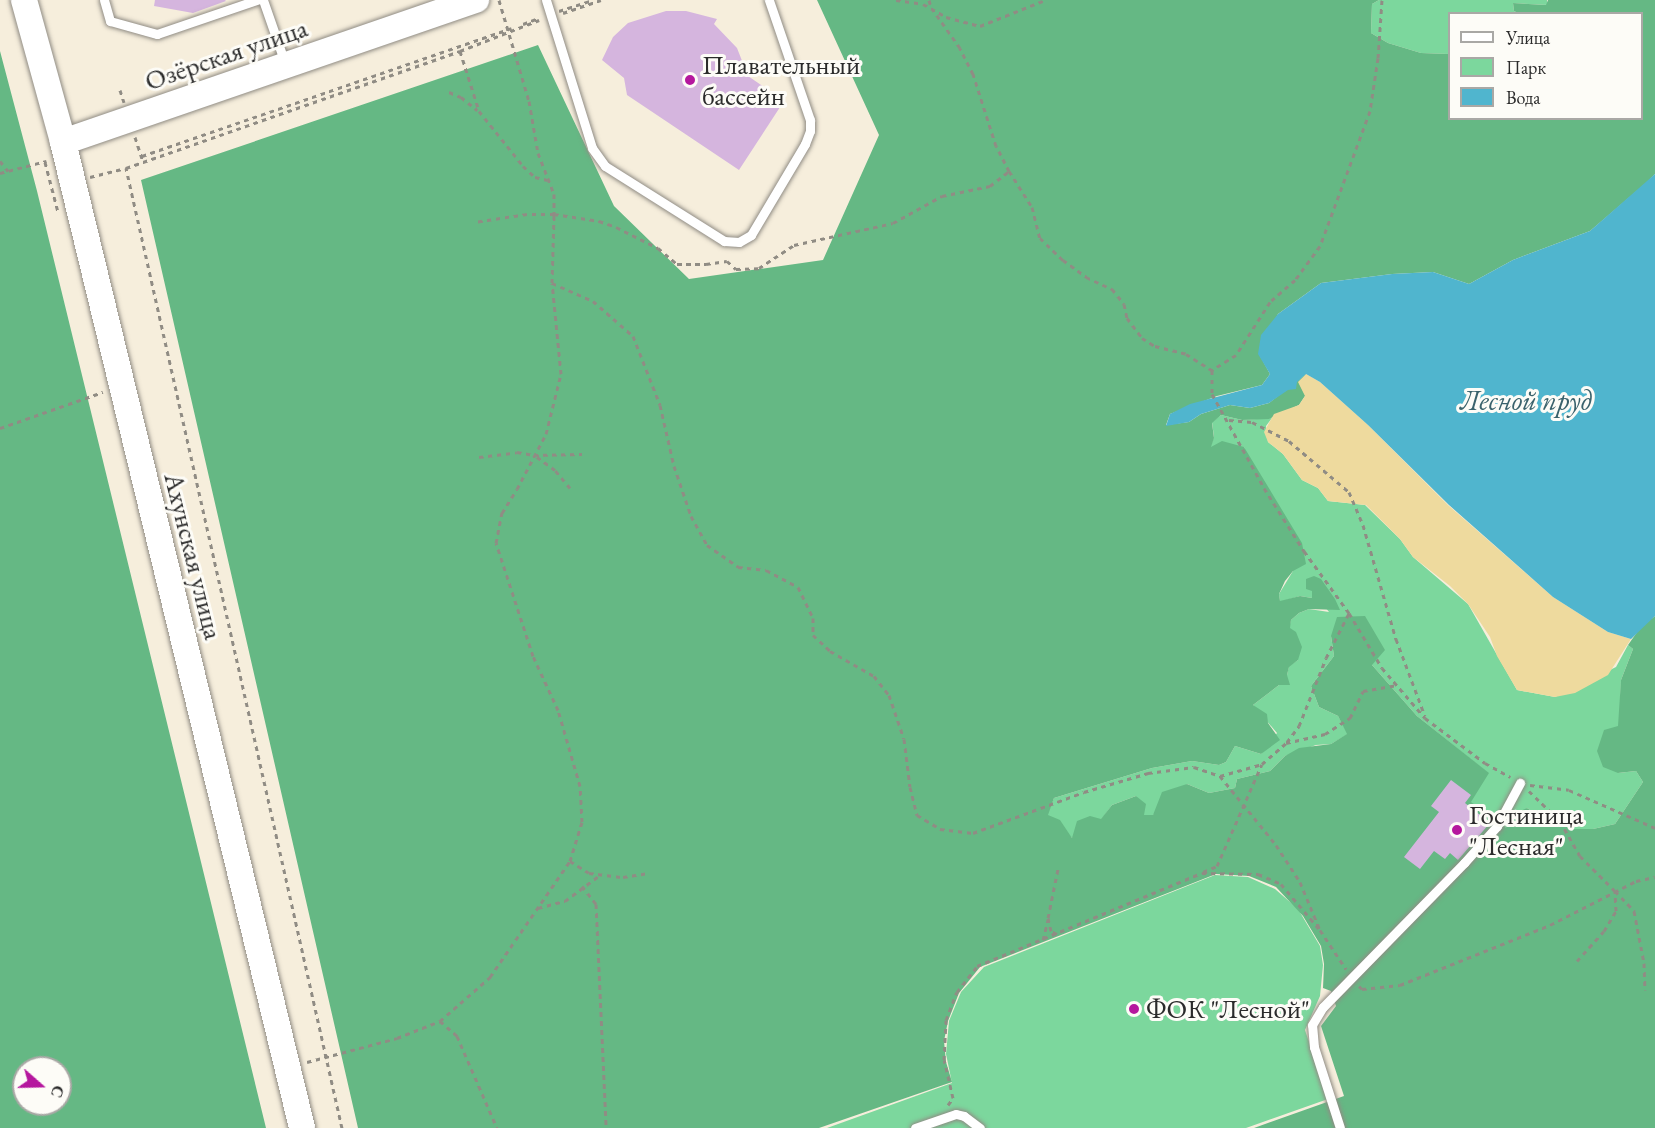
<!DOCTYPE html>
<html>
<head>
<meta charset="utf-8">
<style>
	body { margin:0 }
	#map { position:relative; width:1655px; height:1128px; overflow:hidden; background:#f6eedc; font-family:"EB Garamond",serif }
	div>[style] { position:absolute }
	.green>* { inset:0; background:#7cd79d }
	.forest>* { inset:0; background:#65b884 }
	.sand>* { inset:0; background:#eeda9e }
	.water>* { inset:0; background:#50b5ce }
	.building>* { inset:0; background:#d5b5de }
	.path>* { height:3px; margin-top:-1.5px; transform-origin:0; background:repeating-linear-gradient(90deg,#908c84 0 4.5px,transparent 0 9px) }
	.roads { filter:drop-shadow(0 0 2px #908c84) drop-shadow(0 0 2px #908c84) }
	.lane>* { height:9px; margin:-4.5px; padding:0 4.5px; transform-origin:4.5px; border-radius:4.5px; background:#fff }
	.secondary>* { height:26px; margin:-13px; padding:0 13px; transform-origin:13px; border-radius:13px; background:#fff }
	.dots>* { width:16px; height:16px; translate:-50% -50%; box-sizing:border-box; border:3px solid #fdfcf7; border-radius:50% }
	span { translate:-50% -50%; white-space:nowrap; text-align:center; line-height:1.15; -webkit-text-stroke:6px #fdfcf7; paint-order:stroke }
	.street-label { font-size:27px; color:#2b2b2b }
	.poi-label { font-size:27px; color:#2b2b2b }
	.left { translate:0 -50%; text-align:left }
	.water-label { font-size:28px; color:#3a626c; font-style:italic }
	.legend { position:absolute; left:1448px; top:12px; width:195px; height:108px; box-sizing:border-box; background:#fdfcf7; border:2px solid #a9a8a5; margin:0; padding:8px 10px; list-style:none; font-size:18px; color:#2b2b2b }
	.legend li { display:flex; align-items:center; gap:12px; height:30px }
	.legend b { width:30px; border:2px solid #a9a8a5 }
	.north { position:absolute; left:12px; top:1056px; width:60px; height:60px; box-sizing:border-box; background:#fdfcf7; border:2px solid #a9a8a5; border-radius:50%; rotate:110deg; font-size:16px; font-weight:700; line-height:24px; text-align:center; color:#2b2b2b }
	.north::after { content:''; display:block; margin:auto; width:21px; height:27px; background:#b5179e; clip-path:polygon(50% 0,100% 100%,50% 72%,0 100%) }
</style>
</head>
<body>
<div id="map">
	<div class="green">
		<div style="clip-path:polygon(1379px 0,1547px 0,1547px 5px,1513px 3px,1514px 11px,1518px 13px,1450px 14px,1449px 54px,1421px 53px,1388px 43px,1371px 33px,1372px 4px)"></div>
		<div style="clip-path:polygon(1221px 415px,1242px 420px,1272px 418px,1266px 426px,1268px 442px,1283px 454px,1302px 480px,1318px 488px,1328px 501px,1365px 505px,1400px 539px,1413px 557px,1468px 604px,1517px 690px,1555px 697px,1616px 667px,1628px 645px,1633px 649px,1621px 680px,1618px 773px,1636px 771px,1643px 782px,1615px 824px,1593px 829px,1573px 829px,1543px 818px,1527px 808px,1506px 829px,1470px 802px,1488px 773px,1417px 716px,1372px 665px,1331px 636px,1334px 656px,1311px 686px,1319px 707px,1338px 716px,1348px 734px,1331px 744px,1316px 745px,1285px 756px,1270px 771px,1237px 779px,1235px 788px,1209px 793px,1187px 784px,1153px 815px,1143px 815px,1136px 796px,1112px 805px,1101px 820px,1072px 838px,1047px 815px,1054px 798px,1152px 768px,1192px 761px,1219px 765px,1226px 762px,1235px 746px,1261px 754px,1277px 733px,1253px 705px,1279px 685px,1287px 675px,1289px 666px,1298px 660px,1289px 628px,1291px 620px,1299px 613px,1309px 609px,1329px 612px,1312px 591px,1312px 598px,1300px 596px,1280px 602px,1279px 594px,1293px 571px,1244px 447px,1210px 448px,1214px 437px,1212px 422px)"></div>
		<div style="clip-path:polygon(1215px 875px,1248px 877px,1275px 889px,1298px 909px,1320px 946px,1323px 965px,1320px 996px,1305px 1030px,1328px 1099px,1246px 1128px,827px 1128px,952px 1083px,946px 1054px,949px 1021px,961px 992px,984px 967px)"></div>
	</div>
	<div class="forest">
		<div style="clip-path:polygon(817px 0,1379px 0,1372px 4px,1371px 33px,1388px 43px,1421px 53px,1449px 54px,1450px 118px,1642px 118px,1642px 14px,1518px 13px,1514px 11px,1513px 3px,1546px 5px,1548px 0,1655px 0,1655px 174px,1646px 183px,1590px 231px,1513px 260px,1469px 284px,1433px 272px,1392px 274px,1321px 283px,1278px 314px,1259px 354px,1270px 374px,1262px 385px,1217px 396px,1170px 414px,1166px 425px,1189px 422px,1201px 414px,1230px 405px,1250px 408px,1269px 403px,1306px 374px,1305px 396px,1299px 405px,1269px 419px,1242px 420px,1221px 415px,1212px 423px,1214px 438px,1211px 447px,1222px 441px,1244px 447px,1302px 543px,1306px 564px,1293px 571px,1285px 581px,1279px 594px,1280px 601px,1300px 596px,1312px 598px,1312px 591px,1306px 589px,1306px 579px,1314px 576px,1321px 579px,1335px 599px,1340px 610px,1309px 609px,1299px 613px,1291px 620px,1290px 628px,1296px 632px,1302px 647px,1298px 660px,1289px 667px,1287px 675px,1290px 685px,1279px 685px,1253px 705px,1267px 714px,1268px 723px,1280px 740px,1261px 754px,1235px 746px,1226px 762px,1219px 765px,1192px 761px,1152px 768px,1054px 798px,1048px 815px,1060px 820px,1072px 838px,1077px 821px,1090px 816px,1101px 819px,1112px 805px,1136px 796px,1146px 804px,1144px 815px,1153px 815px,1162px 792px,1187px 784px,1209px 793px,1235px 788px,1237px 779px,1270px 771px,1285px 756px,1299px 748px,1331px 744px,1347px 734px,1338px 716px,1319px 707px,1311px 686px,1334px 656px,1331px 636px,1337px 617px,1365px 616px,1385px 650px,1372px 665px,1417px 716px,1489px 773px,1471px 802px,1506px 828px,1512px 815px,1527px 808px,1543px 818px,1573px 829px,1593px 829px,1615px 824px,1643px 782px,1636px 771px,1618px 773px,1603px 767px,1597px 751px,1604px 730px,1618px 726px,1621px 680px,1633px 649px,1628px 645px,1640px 628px,1655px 616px,1655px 1128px,1254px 1128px,1344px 1096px,1321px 1026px,1336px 1006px,1331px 991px,1323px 988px,1324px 964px,1321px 946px,1303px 916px,1276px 887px,1249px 876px,1216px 874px,980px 967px,959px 993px,948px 1021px,944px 1041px,946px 1062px,952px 1082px,819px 1128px,358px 1128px,141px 180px,538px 45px,614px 206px,689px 279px,823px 260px,879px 135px)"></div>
		<div style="clip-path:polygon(evenodd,0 51px,37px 191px,266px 1128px,0 1128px,0 51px,24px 1068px,60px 1068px,60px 1104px,24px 1104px,24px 1068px)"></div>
	</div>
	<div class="sand">
		<div style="clip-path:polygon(1306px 374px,1320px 382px,1368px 425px,1448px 505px,1553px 597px,1608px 632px,1631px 639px,1608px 675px,1575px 693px,1555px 697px,1517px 690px,1497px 656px,1490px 637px,1468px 604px,1450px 586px,1413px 557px,1400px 539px,1366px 505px,1328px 501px,1318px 488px,1302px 480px,1283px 454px,1268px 442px,1264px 432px,1274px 414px,1299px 405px,1305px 396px,1298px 382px)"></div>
	</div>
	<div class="water">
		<div style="clip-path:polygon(1655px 174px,1655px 616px,1631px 639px,1608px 632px,1553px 597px,1449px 505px,1368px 425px,1320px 382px,1306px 374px,1297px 382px,1296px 389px,1288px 390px,1269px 403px,1250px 408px,1230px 405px,1201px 414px,1189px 422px,1166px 426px,1170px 414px,1190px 404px,1262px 385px,1270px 374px,1258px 354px,1261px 335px,1278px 314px,1321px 283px,1392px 274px,1433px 272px,1469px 284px,1513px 260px,1590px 231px)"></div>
	</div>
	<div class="building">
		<div style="clip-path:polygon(155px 0,225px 0,226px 1px,193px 13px,154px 6px)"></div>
		<div style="clip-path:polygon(666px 11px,686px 11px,717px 19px,714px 24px,737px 48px,748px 76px,784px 101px,739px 170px,627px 95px,624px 78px,602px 60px,613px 37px,628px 23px)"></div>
		<div style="clip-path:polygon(1451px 780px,1471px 795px,1465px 803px,1490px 823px,1458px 860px,1450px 853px,1445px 859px,1434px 851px,1420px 869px,1404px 857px,1439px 812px,1431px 806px)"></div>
	</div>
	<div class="path">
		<div style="left:499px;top:0;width:105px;rotate:73.5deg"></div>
		<div style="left:529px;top:101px;width:53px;rotate:80.2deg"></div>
		<div style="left:538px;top:153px;width:44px;rotate:68.7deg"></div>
		<div style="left:554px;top:194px;width:20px;rotate:90deg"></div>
		<div style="left:554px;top:214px;width:46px;rotate:8.8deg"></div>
		<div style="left:599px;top:221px;width:18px;rotate:19deg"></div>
		<div style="left:616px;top:227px;width:47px;rotate:26.6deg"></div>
		<div style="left:658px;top:248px;width:25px;rotate:40deg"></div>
		<div style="left:677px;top:264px;width:29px"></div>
		<div style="left:706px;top:264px;width:21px;rotate:-8deg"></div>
		<div style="left:727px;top:261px;width:12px;rotate:42deg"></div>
		<div style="left:736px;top:269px;width:23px;rotate:-2deg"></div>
		<div style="left:759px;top:268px;width:42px;rotate:-33.3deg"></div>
		<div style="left:794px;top:245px;width:101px;rotate:-12.5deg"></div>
		<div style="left:893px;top:223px;width:56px;rotate:-28.9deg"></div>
		<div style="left:942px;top:196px;width:49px;rotate:-11.8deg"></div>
		<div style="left:990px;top:186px;width:24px;rotate:-38deg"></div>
		<div style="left:1009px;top:171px;width:28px;rotate:-117deg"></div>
		<div style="left:996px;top:146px;width:76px;rotate:-107.7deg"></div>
		<div style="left:973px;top:74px;width:29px;rotate:-117deg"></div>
		<div style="left:960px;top:48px;width:47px;rotate:-125.4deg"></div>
		<div style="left:896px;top:0;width:27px;rotate:8deg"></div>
		<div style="left:923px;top:4px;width:26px;rotate:29deg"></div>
		<div style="left:946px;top:17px;width:35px;rotate:15deg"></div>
		<div style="left:980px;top:26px;width:70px;rotate:-21.8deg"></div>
		<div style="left:929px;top:0;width:7px;rotate:74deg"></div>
		<div style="left:1382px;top:0;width:58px;rotate:93.9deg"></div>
		<div style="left:1378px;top:58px;width:54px;rotate:98.6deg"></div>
		<div style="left:1370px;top:111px;width:144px;rotate:110.3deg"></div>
		<div style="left:1320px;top:246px;width:42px;rotate:126.3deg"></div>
		<div style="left:1295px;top:280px;width:33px;rotate:139deg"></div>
		<div style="left:1270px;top:302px;width:63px;rotate:122.7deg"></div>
		<div style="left:1236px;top:355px;width:28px;rotate:148deg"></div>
		<div style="left:1212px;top:370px;width:24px;rotate:90deg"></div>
		<div style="left:1212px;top:394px;width:107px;rotate:61deg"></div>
		<div style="left:1264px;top:488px;width:75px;rotate:57.6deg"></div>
		<div style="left:1304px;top:551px;width:77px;rotate:54deg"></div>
		<div style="left:1349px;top:613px;width:64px;rotate:59deg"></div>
		<div style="left:1382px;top:668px;width:66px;rotate:49.3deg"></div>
		<div style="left:1425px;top:718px;width:75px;rotate:36.9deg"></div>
		<div style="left:1485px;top:763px;width:29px;rotate:29deg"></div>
		<div style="left:559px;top:11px;width:35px;rotate:-18deg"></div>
		<div style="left:563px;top:13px;width:40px;rotate:-18.9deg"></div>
		<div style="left:523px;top:24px;width:17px;rotate:-21deg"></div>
		<div style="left:460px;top:51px;width:63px;rotate:72.4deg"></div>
		<div style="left:479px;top:111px;width:70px;rotate:51.3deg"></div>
		<div style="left:523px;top:166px;width:16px;rotate:43deg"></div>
		<div style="left:535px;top:177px;width:13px;rotate:13deg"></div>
		<div style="left:120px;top:90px;width:13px;rotate:72deg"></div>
		<div style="left:449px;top:92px;width:13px;rotate:23deg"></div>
		<div style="left:461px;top:97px;width:21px;rotate:39deg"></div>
		<div style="left:135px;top:137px;width:25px;rotate:72deg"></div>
		<div style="left:142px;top:156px;width:391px;rotate:-19.1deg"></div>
		<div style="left:0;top:161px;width:13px;rotate:51deg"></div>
		<div style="left:45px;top:162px;width:52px;rotate:75.4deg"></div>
		<div style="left:1009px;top:171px;width:43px;rotate:57.4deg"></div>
		<div style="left:1032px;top:207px;width:32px;rotate:76deg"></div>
		<div style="left:1040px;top:238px;width:32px;rotate:44deg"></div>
		<div style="left:1063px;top:260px;width:29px;rotate:36deg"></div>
		<div style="left:1086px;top:277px;width:29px;rotate:25deg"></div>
		<div style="left:1112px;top:289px;width:19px;rotate:51deg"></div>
		<div style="left:1124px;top:304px;width:14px;rotate:78deg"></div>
		<div style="left:1127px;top:318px;width:25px;rotate:53deg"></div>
		<div style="left:1142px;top:338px;width:15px;rotate:32deg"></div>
		<div style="left:1155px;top:346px;width:32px;rotate:14deg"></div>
		<div style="left:1186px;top:354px;width:31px;rotate:32deg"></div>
		<div style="left:0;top:173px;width:48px;rotate:-14.6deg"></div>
		<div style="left:90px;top:177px;width:37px;rotate:-14deg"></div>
		<div style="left:552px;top:283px;width:45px;rotate:23.7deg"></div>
		<div style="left:593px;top:301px;width:53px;rotate:41.2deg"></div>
		<div style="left:633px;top:336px;width:74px;rotate:68.6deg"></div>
		<div style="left:660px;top:405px;width:63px;rotate:77.1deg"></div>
		<div style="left:674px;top:466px;width:53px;rotate:71.2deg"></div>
		<div style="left:691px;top:516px;width:33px;rotate:61deg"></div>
		<div style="left:707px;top:545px;width:38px;rotate:35deg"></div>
		<div style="left:738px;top:567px;width:28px;rotate:6deg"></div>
		<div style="left:766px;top:570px;width:36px;rotate:28deg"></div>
		<div style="left:798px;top:587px;width:34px;rotate:64deg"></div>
		<div style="left:813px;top:618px;width:17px;rotate:90deg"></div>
		<div style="left:813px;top:635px;width:23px;rotate:43deg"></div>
		<div style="left:830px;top:651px;width:51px;rotate:29.6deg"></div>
		<div style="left:874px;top:676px;width:24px;rotate:52deg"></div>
		<div style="left:889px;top:695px;width:46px;rotate:71.2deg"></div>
		<div style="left:904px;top:739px;width:48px;rotate:82.9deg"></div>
		<div style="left:910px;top:787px;width:29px;rotate:76deg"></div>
		<div style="left:917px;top:815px;width:27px;rotate:31deg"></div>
		<div style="left:940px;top:829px;width:33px;rotate:7deg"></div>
		<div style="left:973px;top:833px;width:118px;rotate:-20.3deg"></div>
		<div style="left:1084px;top:792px;width:67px;rotate:-16.5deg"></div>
		<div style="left:1148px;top:773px;width:46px;rotate:-7.4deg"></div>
		<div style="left:1194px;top:767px;width:28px;rotate:19deg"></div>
		<div style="left:1220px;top:776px;width:89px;rotate:50.9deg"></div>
		<div style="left:1276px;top:845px;width:44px;rotate:57deg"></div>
		<div style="left:1300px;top:882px;width:52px;rotate:67.4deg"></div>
		<div style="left:1229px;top:420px;width:23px;rotate:5deg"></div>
		<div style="left:1252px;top:422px;width:42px;rotate:27.2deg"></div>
		<div style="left:1289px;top:441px;width:79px;rotate:40.4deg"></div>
		<div style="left:1349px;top:492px;width:36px;rotate:67deg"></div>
		<div style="left:1363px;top:525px;width:119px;rotate:73.9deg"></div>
		<div style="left:1396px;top:639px;width:82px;rotate:69.4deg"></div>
		<div style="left:0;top:428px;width:109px;rotate:-19.3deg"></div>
		<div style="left:479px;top:457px;width:38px;rotate:-7deg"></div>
		<div style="left:517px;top:452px;width:17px;rotate:10deg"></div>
		<div style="left:570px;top:488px;width:23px;rotate:-130deg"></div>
		<div style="left:555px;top:470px;width:26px;rotate:-144deg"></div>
		<div style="left:534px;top:455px;width:48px;rotate:-1.2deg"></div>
		<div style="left:1287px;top:742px;width:20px;rotate:-53deg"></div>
		<div style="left:1299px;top:726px;width:73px;rotate:-68.3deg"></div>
		<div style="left:1326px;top:658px;width:51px;rotate:-62.9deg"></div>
		<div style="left:1220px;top:776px;width:44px;rotate:-15.9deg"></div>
		<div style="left:1262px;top:764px;width:32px;rotate:-41deg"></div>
		<div style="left:1286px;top:743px;width:40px;rotate:-13deg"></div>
		<div style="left:1325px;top:734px;width:30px;rotate:-33deg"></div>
		<div style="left:1350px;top:718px;width:30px;rotate:-64deg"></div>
		<div style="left:1363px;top:691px;width:35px;rotate:-10deg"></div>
		<div style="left:1530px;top:785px;width:39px;rotate:7deg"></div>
		<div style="left:1569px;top:790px;width:94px;rotate:23.8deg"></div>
		<div style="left:1529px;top:791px;width:43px;rotate:44.1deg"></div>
		<div style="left:1560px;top:821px;width:40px;rotate:60.3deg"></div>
		<div style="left:1580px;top:856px;width:49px;rotate:45deg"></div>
		<div style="left:570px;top:861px;width:22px;rotate:32deg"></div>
		<div style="left:589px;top:873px;width:34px;rotate:7deg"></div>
		<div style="left:623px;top:877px;width:26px;rotate:-9deg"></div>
		<div style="left:1203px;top:872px;width:15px;rotate:-23deg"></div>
		<div style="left:1217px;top:866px;width:111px;rotate:-66.2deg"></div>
		<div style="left:582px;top:886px;width:23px;rotate:52deg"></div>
		<div style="left:596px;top:904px;width:224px;rotate:87.4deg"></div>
		<div style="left:538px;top:908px;width:28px;rotate:-15deg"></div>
		<div style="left:565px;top:901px;width:44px;rotate:-36.6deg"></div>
		<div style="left:1057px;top:934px;width:7px;rotate:-153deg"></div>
		<div style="left:1051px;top:931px;width:13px;rotate:-103deg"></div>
		<div style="left:1048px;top:918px;width:50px;rotate:-78.5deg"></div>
		<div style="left:1043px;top:940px;width:21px;rotate:-76deg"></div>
		<div style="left:1577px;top:961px;width:40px;rotate:-48deg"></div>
		<div style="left:1604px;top:931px;width:23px;rotate:-59deg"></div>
		<div style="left:1616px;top:911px;width:20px;rotate:-93deg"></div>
		<div style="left:1615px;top:891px;width:28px;rotate:46deg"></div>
		<div style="left:1634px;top:911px;width:53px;rotate:79.1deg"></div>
		<div style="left:1644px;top:963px;width:27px;rotate:88deg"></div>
		<div style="left:1359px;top:986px;width:4px;rotate:45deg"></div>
		<div style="left:1362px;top:989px;width:38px;rotate:-6deg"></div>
		<div style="left:1400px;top:985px;width:162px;rotate:-21.8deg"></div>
		<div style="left:1550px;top:925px;width:97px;rotate:-27.1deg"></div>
		<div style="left:1636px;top:881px;width:19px;rotate:-12deg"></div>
		<div style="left:440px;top:1021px;width:23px;rotate:41deg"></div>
		<div style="left:457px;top:1036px;width:100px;rotate:66.5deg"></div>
		<div style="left:307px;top:1062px;width:93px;rotate:-14.9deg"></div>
		<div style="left:397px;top:1038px;width:46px;rotate:-21.6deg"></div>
		<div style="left:440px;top:1021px;width:67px;rotate:-41.3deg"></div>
		<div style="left:490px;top:977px;width:141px;rotate:-55.4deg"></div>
		<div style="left:570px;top:861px;width:41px;rotate:-72.9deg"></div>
		<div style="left:582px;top:822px;width:36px;rotate:-93deg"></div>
		<div style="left:580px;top:786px;width:79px;rotate:-106.1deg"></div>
		<div style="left:558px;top:710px;width:60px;rotate:-114.8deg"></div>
		<div style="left:533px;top:656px;width:119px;rotate:-108.1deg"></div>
		<div style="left:496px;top:543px;width:31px;rotate:-79deg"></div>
		<div style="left:502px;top:513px;width:28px;rotate:-58deg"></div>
		<div style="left:517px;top:489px;width:62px;rotate:-62.2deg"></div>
		<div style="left:546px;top:434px;width:62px;rotate:-76deg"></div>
		<div style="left:561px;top:374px;width:91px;rotate:-95.6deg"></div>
		<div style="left:552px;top:283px;width:69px;rotate:-88.3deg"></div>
		<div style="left:554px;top:214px;width:27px;rotate:180deg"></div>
		<div style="left:527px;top:214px;width:53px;rotate:171.3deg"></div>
		<div style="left:948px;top:1105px;width:9px;rotate:-54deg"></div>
		<div style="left:953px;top:1098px;width:39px;rotate:-103deg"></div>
		<div style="left:944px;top:1060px;width:40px;rotate:-87.1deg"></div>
		<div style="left:946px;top:1020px;width:30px;rotate:-69deg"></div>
		<div style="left:957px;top:992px;width:33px;rotate:-52deg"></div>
		<div style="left:977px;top:966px;width:243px;rotate:-22.5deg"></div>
		<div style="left:1202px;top:873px;width:56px;rotate:1deg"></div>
		<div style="left:1258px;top:874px;width:25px;rotate:23deg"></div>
		<div style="left:1281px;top:884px;width:60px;rotate:49.7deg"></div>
		<div style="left:1320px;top:930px;width:47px;rotate:56.3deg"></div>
		<div style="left:342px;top:1128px;width:984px;rotate:-102.68deg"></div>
		<div style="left:126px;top:168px;width:354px;rotate:-19.3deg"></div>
		<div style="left:460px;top:51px;width:85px;rotate:-21.4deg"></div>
	</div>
	<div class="roads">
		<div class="lane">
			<div style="left:104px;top:0;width:22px;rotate:74deg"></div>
			<div style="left:110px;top:21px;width:49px;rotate:15.5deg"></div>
			<div style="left:157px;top:34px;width:106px;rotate:-18.8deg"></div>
			<div style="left:263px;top:0;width:67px;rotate:70.8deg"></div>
			<div style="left:546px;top:0;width:155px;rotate:72.7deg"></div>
			<div style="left:592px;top:148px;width:22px;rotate:54deg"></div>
			<div style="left:605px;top:166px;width:141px;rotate:32.2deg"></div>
			<div style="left:724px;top:241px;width:15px;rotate:4deg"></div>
			<div style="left:739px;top:242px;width:14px;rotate:-30deg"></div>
			<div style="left:751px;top:235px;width:106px;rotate:-59.3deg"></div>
			<div style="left:805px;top:144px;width:14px;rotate:-69deg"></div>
			<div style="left:810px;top:131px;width:11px;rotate:-90deg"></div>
			<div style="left:810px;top:120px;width:127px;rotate:-108.9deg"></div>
			<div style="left:915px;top:1128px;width:43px;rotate:-18.9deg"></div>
			<div style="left:956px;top:1114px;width:8px;rotate:14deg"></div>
			<div style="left:964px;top:1116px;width:20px;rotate:37deg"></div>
			<div style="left:1340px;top:1128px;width:85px;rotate:-107.8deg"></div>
			<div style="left:1314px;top:1047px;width:22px;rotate:-95deg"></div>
			<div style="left:1312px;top:1025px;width:21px;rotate:-59deg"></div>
			<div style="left:1323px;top:1007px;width:202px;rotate:-45.6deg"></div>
			<div style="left:1464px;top:863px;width:50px;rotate:-48.3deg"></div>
			<div style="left:1497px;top:826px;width:49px;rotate:-61.9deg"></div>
		</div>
		<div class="secondary">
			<div style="left:24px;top:0;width:147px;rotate:74.6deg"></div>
			<div style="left:63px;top:142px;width:1015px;rotate:76.37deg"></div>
			<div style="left:63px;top:142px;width:437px;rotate:-19deg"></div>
		</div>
	</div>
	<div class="dots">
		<div style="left:690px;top:80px;background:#b5179e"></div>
		<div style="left:1457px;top:830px;background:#b5179e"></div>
		<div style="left:1134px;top:1009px;background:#b5179e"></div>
	</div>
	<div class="street-label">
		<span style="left:226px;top:54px;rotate:-19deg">Озёрская улица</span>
		<span style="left:194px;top:556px;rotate:76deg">Ахунская улица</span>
	</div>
	<div class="poi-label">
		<span class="left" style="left:702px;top:80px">Плавательный<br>бассейн</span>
		<span class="left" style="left:1469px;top:830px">Гостиница<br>"Лесная"</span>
		<span class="left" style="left:1146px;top:1009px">ФОК "Лесной"</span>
	</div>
	<div class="water-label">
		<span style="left:1526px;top:400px">Лесной пруд</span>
	</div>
	<ul class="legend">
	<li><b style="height:8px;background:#fff"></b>Улица</li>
	<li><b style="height:16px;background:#7cd79d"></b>Парк</li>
	<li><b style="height:16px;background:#50b5ce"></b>Вода</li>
	</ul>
	<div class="north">С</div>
</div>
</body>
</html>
